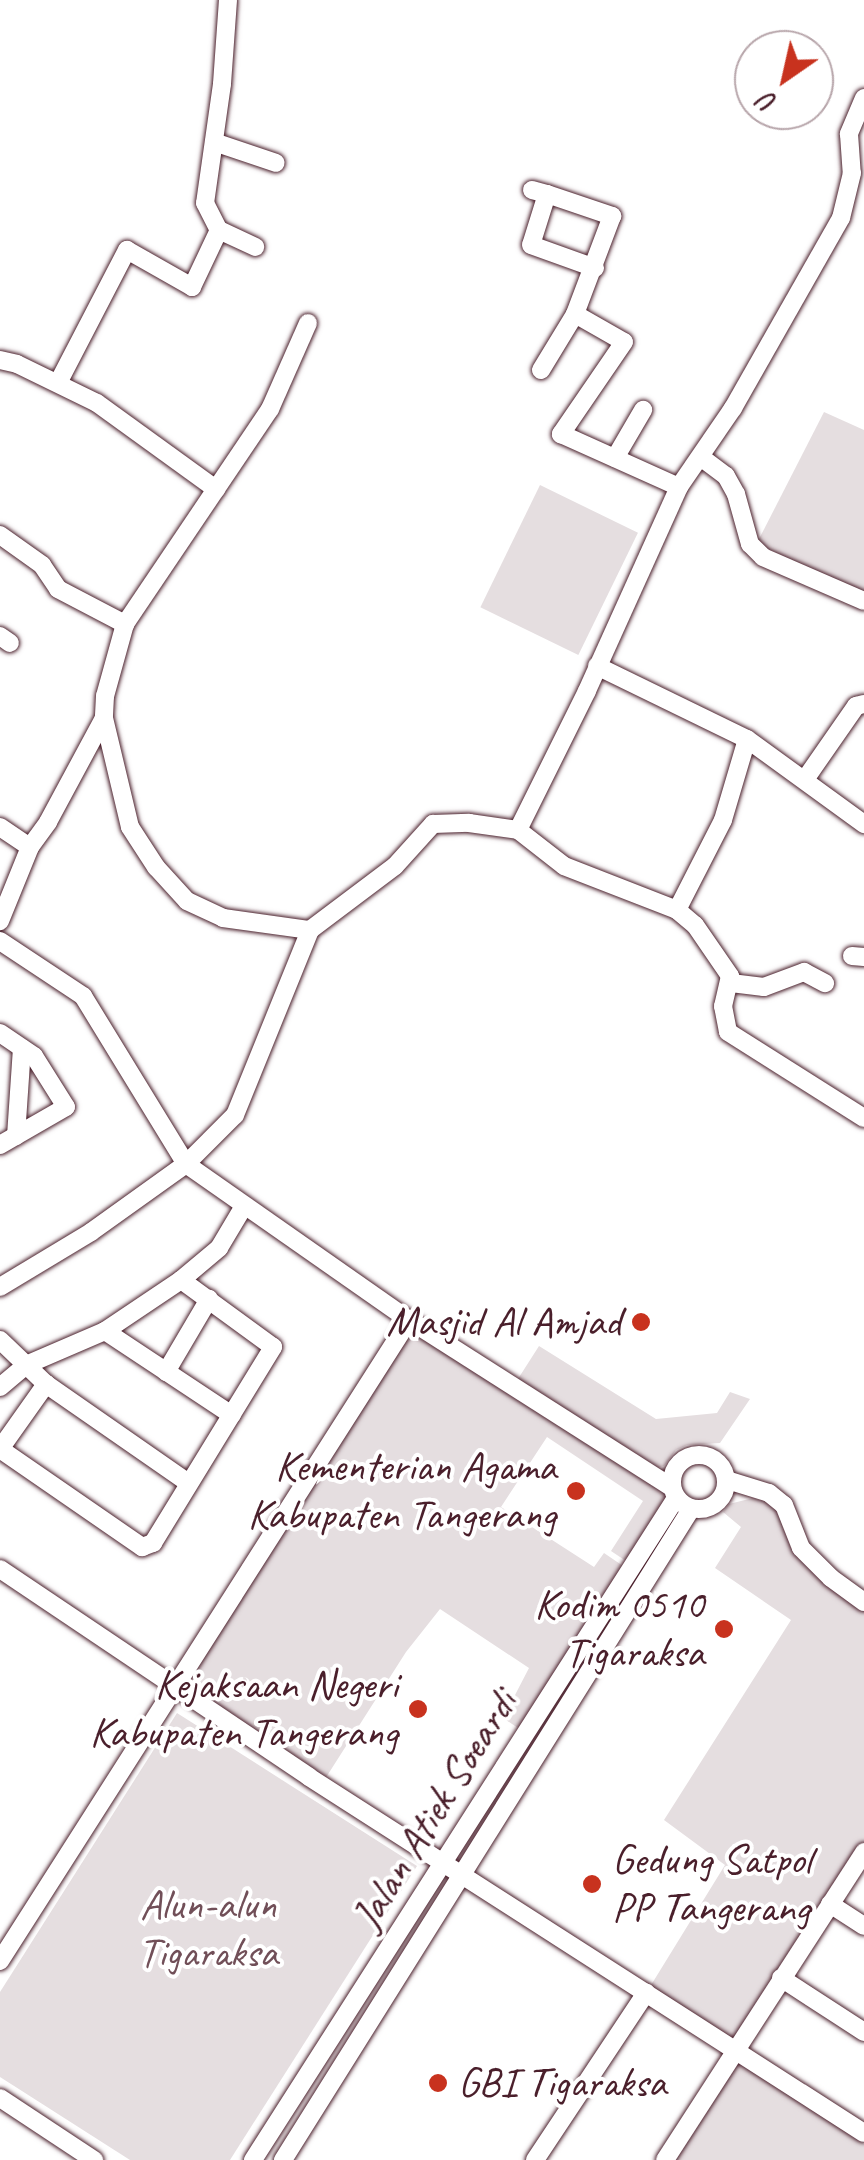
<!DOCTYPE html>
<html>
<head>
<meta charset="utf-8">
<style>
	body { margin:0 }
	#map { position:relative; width:864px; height:2160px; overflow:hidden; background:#fff; font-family:Caveat,sans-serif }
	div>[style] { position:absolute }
	.green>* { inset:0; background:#e5dee0; transform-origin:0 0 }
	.roads { filter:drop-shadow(0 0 2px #4a1f2b) drop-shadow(0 0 2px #4a1f2b) }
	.minor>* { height:18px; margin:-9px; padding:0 9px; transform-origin:9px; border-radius:9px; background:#fff }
	.minor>.ring { margin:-9px; padding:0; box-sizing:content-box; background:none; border:18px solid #fff; border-radius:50% }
	.dots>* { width:28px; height:28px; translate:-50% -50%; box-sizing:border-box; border:5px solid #fff; border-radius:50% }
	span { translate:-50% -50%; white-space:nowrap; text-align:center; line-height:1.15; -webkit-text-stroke:8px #fff; paint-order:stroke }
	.poi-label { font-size:42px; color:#4a1f2b }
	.right { translate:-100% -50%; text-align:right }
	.left { translate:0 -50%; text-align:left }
	.street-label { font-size:42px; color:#4a1f2b }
	.park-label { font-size:42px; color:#714f58 }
	.north { position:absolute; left:734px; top:30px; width:100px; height:100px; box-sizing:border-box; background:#fff; border:2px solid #b7a5aa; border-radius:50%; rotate:214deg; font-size:28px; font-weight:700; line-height:40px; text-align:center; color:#4a1f2b }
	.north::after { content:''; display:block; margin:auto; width:35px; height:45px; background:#c8321e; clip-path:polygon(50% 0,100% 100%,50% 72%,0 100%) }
</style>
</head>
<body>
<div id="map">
	<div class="green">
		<div style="clip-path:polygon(824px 412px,864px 430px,864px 596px,757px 543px)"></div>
		<div style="left:540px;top:485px;width:109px;height:136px;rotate:26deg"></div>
		<div style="clip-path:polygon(409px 1322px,669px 1488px,673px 1499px,632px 1565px,611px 1551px,643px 1501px,547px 1437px,501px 1507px,594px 1567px,604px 1553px,629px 1570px,524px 1732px,503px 1718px,529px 1668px,440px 1609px,406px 1652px,325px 1779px,182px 1685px)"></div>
		<div style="clip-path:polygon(539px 1346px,656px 1419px,717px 1413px,730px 1392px,750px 1399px,720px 1443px,687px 1445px,676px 1450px,664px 1466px,652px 1469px,516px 1382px)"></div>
		<div style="clip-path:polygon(753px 1498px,773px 1505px,864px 1610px,864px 1850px,736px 2047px,648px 1990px,725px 1865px,664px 1820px,791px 1620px,715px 1568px,741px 1527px,723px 1512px,729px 1504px)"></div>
		<div style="clip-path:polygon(177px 1713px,417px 1866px,230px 2160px,130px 2160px,0 2077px,0 1992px)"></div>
		<div style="clip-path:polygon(736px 2059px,864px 2144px,864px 2160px,672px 2160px)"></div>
	</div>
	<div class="roads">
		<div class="minor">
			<div style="left:228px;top:0;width:84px;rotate:94.1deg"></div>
			<div style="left:222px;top:84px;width:120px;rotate:98.1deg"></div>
			<div style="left:205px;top:203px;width:30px;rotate:63deg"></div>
			<div style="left:219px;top:230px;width:40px;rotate:25deg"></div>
			<div style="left:864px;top:98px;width:39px;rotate:113deg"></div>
			<div style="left:849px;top:134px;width:39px;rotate:86deg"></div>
			<div style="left:852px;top:173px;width:46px;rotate:103.7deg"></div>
			<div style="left:841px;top:218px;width:219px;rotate:119.6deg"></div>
			<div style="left:733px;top:408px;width:96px;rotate:124.4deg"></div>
			<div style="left:679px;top:487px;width:224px;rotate:114.3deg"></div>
			<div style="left:587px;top:691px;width:155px;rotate:116.4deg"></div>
			<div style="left:518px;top:830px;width:58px;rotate:38deg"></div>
			<div style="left:564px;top:866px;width:121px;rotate:21.3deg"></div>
			<div style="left:677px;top:910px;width:23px;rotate:40deg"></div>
			<div style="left:695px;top:925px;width:62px;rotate:55.5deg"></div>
			<div style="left:730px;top:976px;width:31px;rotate:103deg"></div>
			<div style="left:723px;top:1006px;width:26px;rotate:79deg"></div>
			<div style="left:728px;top:1032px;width:161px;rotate:32.3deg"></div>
			<div style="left:214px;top:142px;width:65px;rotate:18.7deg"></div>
			<div style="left:532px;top:190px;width:16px;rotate:15deg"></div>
			<div style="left:547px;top:194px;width:53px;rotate:107.4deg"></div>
			<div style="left:531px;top:245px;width:68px;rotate:19.8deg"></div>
			<div style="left:547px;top:194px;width:69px;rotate:18.7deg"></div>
			<div style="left:612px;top:216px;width:105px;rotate:110.7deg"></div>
			<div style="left:575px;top:314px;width:56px;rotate:29.7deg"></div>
			<div style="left:624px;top:342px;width:112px;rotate:124.4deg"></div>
			<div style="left:561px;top:434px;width:129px;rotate:24.2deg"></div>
			<div style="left:308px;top:323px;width:94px;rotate:113.8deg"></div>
			<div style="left:270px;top:409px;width:259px;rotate:124deg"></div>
			<div style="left:125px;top:624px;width:75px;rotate:105.5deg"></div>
			<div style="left:105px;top:696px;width:22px;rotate:93deg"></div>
			<div style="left:104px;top:718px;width:112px;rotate:76.6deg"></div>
			<div style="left:130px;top:827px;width:48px;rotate:57deg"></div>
			<div style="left:156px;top:867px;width:46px;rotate:47.6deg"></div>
			<div style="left:187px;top:901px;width:40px;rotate:25deg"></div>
			<div style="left:223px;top:918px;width:88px;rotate:7.9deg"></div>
			<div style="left:0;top:360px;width:17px;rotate:13deg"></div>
			<div style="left:17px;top:364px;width:89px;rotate:26deg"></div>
			<div style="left:97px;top:403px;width:147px;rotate:35.9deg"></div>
			<div style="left:541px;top:370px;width:66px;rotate:-58.7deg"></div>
			<div style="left:58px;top:383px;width:150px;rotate:-62.6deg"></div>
			<div style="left:127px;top:250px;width:75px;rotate:29.6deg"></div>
			<div style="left:192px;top:287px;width:63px;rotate:-64.7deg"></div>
			<div style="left:615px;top:458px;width:56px;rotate:-59.7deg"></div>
			<div style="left:702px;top:458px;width:30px;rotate:37deg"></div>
			<div style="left:726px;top:476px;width:21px;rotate:61deg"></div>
			<div style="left:736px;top:494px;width:52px;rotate:74.4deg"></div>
			<div style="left:750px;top:544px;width:18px;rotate:45deg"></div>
			<div style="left:763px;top:557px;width:110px;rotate:23.5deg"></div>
			<div style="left:0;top:535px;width:52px;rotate:35.5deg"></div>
			<div style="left:42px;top:565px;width:29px;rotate:56deg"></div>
			<div style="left:58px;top:589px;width:76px;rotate:27.6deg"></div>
			<div style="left:0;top:636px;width:12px;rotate:35deg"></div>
			<div style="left:597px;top:666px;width:167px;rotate:26deg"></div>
			<div style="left:747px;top:739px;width:145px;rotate:36deg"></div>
			<div style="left:806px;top:778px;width:88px;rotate:-55.2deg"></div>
			<div style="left:856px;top:706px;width:8px;rotate:-14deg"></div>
			<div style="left:0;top:827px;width:36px;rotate:34deg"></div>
			<div style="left:30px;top:847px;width:80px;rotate:112.1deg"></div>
			<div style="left:30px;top:847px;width:31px;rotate:-54deg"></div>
			<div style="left:48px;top:822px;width:118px;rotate:-61.7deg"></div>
			<div style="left:677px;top:910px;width:101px;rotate:-62.9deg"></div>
			<div style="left:723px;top:820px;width:84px;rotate:-73.5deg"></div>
			<div style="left:0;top:941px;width:100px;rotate:33.5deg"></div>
			<div style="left:83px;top:996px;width:197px;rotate:58.5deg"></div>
			<div style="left:186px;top:1164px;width:272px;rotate:35deg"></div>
			<div style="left:409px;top:1320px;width:311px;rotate:32.5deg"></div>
			<div style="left:852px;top:956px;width:12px;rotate:5deg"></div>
			<div style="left:731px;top:983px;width:33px;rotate:7deg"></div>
			<div style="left:764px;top:987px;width:43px;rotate:-20.6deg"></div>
			<div style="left:804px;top:972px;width:24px;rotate:28deg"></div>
			<div style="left:0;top:1033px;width:41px;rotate:34.1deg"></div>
			<div style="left:34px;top:1056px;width:60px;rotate:57.9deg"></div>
			<div style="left:66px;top:1107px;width:76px;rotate:150.1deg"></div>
			<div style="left:16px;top:1136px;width:88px;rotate:-86.1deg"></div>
			<div style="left:0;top:1287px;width:106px;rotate:-31.1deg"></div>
			<div style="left:91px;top:1232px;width:117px;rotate:-35.6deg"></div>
			<div style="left:186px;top:1164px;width:69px;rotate:-45deg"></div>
			<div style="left:235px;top:1115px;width:200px;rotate:-67.9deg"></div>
			<div style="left:310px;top:930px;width:106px;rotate:-37deg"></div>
			<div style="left:395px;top:866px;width:57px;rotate:-47.9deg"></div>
			<div style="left:433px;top:824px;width:36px;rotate:-2deg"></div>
			<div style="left:469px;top:823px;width:49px;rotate:8.1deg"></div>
			<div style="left:105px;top:1331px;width:152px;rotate:33.5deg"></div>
			<div style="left:0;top:1340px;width:64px;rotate:43.7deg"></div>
			<div style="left:46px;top:1384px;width:172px;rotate:34.8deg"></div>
			<div style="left:166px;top:1372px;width:85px;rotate:-59.5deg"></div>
			<div style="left:0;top:1387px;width:34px;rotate:-40deg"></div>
			<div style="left:26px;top:1365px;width:86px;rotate:-23.3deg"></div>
			<div style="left:105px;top:1331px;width:92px;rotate:-33.9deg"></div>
			<div style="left:181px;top:1280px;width:50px;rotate:-40.1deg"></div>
			<div style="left:219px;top:1248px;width:49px;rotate:-59.2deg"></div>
			<div style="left:0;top:1449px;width:173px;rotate:34.6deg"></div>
			<div style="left:142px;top:1547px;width:12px;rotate:-20deg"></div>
			<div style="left:153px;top:1543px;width:230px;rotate:-58.5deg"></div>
			<div style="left:273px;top:1347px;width:114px;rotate:-143.9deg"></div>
			<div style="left:0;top:1449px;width:80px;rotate:-54.7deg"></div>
			<div class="ring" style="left:672px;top:1455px;width:36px;height:36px"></div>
			<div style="left:727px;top:1480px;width:44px;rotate:17.2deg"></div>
			<div style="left:769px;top:1493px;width:19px;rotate:39deg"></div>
			<div style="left:784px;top:1505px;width:46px;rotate:68.4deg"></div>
			<div style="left:801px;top:1548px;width:42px;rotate:45deg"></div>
			<div style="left:831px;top:1578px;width:41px;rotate:36deg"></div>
			<div style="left:0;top:1569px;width:372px;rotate:33.9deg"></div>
			<div style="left:309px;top:1777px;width:659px;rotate:32.68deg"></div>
			<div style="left:830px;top:1904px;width:40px;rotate:32.9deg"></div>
			<div style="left:0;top:1961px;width:760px;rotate:-57.46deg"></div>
			<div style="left:781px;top:1978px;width:99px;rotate:33deg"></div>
			<div style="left:0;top:2098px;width:113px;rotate:33.4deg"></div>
			<div style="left:253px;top:2160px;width:786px;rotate:-57.42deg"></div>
			<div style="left:283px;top:2160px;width:768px;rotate:-57.92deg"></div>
			<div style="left:535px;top:2160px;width:201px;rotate:-56.4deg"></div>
			<div style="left:665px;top:2160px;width:367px;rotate:-57.1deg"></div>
		</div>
	</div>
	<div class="dots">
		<div style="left:641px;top:1322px;background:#c8321e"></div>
		<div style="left:576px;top:1491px;background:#c8321e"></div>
		<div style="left:724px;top:1629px;background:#c8321e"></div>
		<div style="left:418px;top:1709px;background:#c8321e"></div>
		<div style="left:592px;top:1884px;background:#c8321e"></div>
		<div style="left:438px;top:2083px;background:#c8321e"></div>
	</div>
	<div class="poi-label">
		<span class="right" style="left:621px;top:1322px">Masjid Al Amjad</span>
		<span class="right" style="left:556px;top:1491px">Kementerian Agama<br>Kabupaten Tangerang</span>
		<span class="right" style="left:704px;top:1629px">Kodim 0510<br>Tigaraksa</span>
		<span class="right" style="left:398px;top:1709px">Kejaksaan Negeri<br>Kabupaten Tangerang</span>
		<span class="left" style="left:612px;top:1884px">Gedung Satpol<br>PP Tangerang</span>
		<span class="left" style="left:458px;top:2083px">GBI Tigaraksa</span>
	</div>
	<div class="street-label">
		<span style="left:435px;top:1810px;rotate:-58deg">Jalan Atiek Soeardi</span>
	</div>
	<div class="park-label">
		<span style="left:208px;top:1929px">Alun-alun<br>Tigaraksa</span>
	</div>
	<div class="north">U</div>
</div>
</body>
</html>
